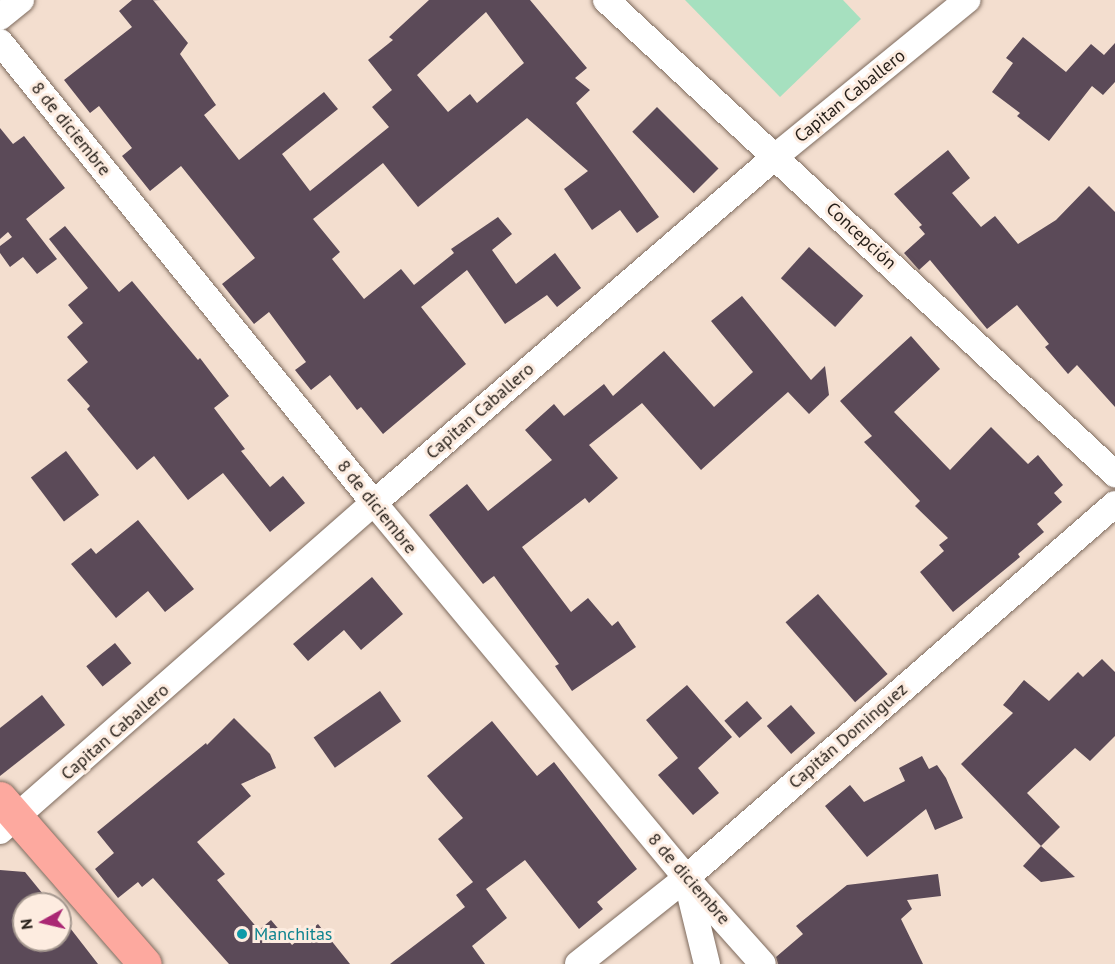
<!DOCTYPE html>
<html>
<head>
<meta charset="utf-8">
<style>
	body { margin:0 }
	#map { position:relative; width:1115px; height:964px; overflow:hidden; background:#f3decf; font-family:"PT Sans",sans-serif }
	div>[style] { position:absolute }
	.green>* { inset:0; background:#a6e0bf }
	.building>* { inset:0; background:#5b4a58; transform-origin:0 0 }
	.roads { filter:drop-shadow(0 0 2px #7e6b5e) drop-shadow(0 0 2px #7e6b5e) }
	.street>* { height:26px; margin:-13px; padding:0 13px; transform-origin:13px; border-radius:13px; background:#fff }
	.primary>* { height:33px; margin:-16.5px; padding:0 16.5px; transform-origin:16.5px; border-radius:16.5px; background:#fda99f }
	.dots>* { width:16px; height:16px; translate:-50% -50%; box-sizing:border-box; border:3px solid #fdece0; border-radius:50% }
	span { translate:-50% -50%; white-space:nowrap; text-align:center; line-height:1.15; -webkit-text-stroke:6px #fdece0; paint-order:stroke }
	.street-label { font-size:18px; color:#241d17 }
	.culture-label { font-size:18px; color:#0d838f }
	.left { translate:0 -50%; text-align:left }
	.north { position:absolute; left:12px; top:892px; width:60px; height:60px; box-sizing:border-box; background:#fdece0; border:2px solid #a69990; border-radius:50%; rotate:262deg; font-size:16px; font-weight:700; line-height:24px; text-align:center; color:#241d17 }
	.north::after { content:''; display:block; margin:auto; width:21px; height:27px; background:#aa2773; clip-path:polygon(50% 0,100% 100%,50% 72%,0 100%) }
</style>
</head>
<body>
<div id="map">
	<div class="green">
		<div style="clip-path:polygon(685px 0,843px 0,861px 19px,780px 97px)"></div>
	</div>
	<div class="building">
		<div style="clip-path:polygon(evenodd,132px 0,153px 0,188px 43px,180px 54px,216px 105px,204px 115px,239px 160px,324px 92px,338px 109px,282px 154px,310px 191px,389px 127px,372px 107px,392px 90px,368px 60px,393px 40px,389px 37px,429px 0,530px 0,587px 68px,575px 78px,590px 90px,576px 103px,659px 217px,637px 233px,620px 210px,592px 230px,564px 189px,588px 171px,527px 118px,418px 207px,383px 163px,313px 219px,340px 252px,332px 259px,364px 299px,401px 269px,414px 285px,454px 253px,451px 249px,498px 217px,512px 234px,492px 250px,516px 284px,555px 253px,581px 288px,557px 307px,547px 295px,505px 324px,467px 270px,421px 307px,466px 364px,383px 434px,361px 407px,357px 410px,330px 375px,311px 390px,295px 370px,306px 362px,269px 312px,254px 324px,222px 284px,255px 258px,181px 166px,150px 191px,122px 156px,132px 148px,99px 106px,90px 113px,64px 80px,132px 27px,119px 11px,132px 0,486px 12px,524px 63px,477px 103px,470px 94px,448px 112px,417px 75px,486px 12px)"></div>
		<div style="clip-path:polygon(1023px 37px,1066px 72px,1091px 44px,1104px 55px,1115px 43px,1115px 82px,1103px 95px,1092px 86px,1049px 141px,1017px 116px,1020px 113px,992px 92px,1013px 63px,1006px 58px)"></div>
		<div style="left:657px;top:107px;width:87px;height:35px;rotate:45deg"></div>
		<div style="clip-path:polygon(0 128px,13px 144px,24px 136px,65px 188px,26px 219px,57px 259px,37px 274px,23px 257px,10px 267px,0 253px,0 246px,12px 237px,8px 232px,0 239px)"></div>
		<div style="clip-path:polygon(948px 150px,970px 178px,952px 193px,981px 227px,995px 216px,1018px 244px,1056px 220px,1089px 186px,1115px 212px,1115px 407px,1077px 365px,1068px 374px,1045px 347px,1049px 344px,1017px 305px,987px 329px,930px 260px,919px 270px,904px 253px,925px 234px,919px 227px,922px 225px,894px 194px)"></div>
		<div style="clip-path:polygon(65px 226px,119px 292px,132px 281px,198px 360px,200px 358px,229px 396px,214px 408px,245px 449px,241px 451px,270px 487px,283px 476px,305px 503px,270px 532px,223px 473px,188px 500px,154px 456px,137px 470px,87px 409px,90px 406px,67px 380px,88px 362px,67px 337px,83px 323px,68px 305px,88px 288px,49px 239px)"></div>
		<div style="left:809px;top:247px;width:73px;height:42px;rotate:42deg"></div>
		<div style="clip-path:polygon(742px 296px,811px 380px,825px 366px,829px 395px,809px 414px,788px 392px,701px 470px,642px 403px,589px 445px,618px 478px,589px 503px,585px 498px,522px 547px,571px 612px,588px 598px,612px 626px,618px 621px,636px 647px,572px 691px,555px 666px,559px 664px,494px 576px,483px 584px,429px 515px,467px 484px,488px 511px,552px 460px,525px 430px,554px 404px,564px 416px,604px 384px,613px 396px,664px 351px,714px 407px,753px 372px,711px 321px)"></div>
		<div style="clip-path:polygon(911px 336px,940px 369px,894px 412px,950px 470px,991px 427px,1028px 464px,1038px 455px,1063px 485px,1054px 493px,1062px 502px,1037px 524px,1044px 532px,1018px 554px,1020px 557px,953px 612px,920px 572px,944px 551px,939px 545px,948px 538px,915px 506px,920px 501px,864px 442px,872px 436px,840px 401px)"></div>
		<div style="left:66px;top:451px;width:55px;height:44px;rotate:53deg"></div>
		<div style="clip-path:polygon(138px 520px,194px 589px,165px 612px,148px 591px,116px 618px,71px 564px,91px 548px,96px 554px)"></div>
		<div style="clip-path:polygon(372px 577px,403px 614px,361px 650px,344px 630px,308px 661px,293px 644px)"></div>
		<div style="left:818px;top:594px;width:106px;height:43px;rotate:49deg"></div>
		<div style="left:115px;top:643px;width:26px;height:37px;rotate:51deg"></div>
		<div style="clip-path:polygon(1102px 659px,1115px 672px,1115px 736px,1090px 761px,1075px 748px,1027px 793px,1060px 827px,1041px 846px,961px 764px,1013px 713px,1003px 705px,1024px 680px,1049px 701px,1078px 672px,1083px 677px)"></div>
		<div style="clip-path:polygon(687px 685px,732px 737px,698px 768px,719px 793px,693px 815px,658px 775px,678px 758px,646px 720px)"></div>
		<div style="left:380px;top:691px;width:37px;height:81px;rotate:55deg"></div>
		<div style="clip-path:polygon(42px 695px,65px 725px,0 776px,0 728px)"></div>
		<div style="left:747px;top:701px;width:23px;height:30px;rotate:49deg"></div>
		<div style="left:791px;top:705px;width:37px;height:32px;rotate:49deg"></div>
		<div style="clip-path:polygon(234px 718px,270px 754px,276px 768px,241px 784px,251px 796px,197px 842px,225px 874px,217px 880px,259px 930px,271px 920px,292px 945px,318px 924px,350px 964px,229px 964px,153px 878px,142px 887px,138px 882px,118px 898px,95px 869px,114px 853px,97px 832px,206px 743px,207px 745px)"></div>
		<div style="clip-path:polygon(492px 721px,537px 776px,554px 762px,637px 869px,597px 902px,603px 909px,579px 929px,525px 860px,486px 889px,507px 918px,472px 946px,485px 964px,390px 964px,465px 907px,456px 895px,473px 882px,438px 839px,463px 818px,427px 776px)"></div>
		<div style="clip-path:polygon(922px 756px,929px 769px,937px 765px,946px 778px,963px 818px,935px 830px,926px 809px,867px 857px,825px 806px,850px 785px,864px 802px,905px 781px,899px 768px)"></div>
		<div style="clip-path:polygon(1041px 846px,1075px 877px,1041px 882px,1023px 866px)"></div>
		<div style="clip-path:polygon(0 870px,25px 872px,51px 904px,24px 904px,24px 940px,60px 940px,60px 915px,98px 964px,0 964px)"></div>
		<div style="clip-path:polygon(938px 874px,941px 896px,907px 900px,912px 909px,901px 919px,923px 964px,778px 964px,776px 957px,803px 934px,796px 926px,847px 885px)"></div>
	</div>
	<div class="roads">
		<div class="street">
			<div style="left:606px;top:0;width:696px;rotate:42.96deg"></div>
			<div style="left:0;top:17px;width:27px;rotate:-39deg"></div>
			<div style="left:0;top:42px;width:594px;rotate:50.95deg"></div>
			<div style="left:374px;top:503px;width:488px;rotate:50.2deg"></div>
			<div style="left:686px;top:878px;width:115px;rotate:48.2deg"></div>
			<div style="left:0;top:831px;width:497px;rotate:-41.3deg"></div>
			<div style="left:374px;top:503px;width:531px;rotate:-40.8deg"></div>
			<div style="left:776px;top:156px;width:247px;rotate:-39.2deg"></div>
			<div style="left:686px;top:878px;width:89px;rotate:76.3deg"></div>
			<div style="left:578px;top:964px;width:138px;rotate:-38.5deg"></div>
			<div style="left:686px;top:878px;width:569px;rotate:-41.08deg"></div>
		</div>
		<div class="primary">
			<div style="left:0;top:798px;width:220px;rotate:48.9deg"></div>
		</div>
	</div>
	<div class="dots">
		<div style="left:242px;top:934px;background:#0f9aa8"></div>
	</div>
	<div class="street-label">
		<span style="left:850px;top:96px;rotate:-39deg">Capitan Caballero</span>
		<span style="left:71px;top:129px;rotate:51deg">8 de diciembre</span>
		<span style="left:861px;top:236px;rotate:43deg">Concepción</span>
		<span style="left:480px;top:411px;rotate:-41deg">Capitan Caballero</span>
		<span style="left:377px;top:507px;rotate:51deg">8 de diciembre</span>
		<span style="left:115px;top:732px;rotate:-41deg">Capitan Caballero</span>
		<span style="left:848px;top:736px;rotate:-41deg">Capitán Dominguez</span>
		<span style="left:689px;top:879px;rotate:49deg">8 de diciembre</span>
	</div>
	<div class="culture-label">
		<span class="left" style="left:254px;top:934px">Manchitas</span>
	</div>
	<div class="north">N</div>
</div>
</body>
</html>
